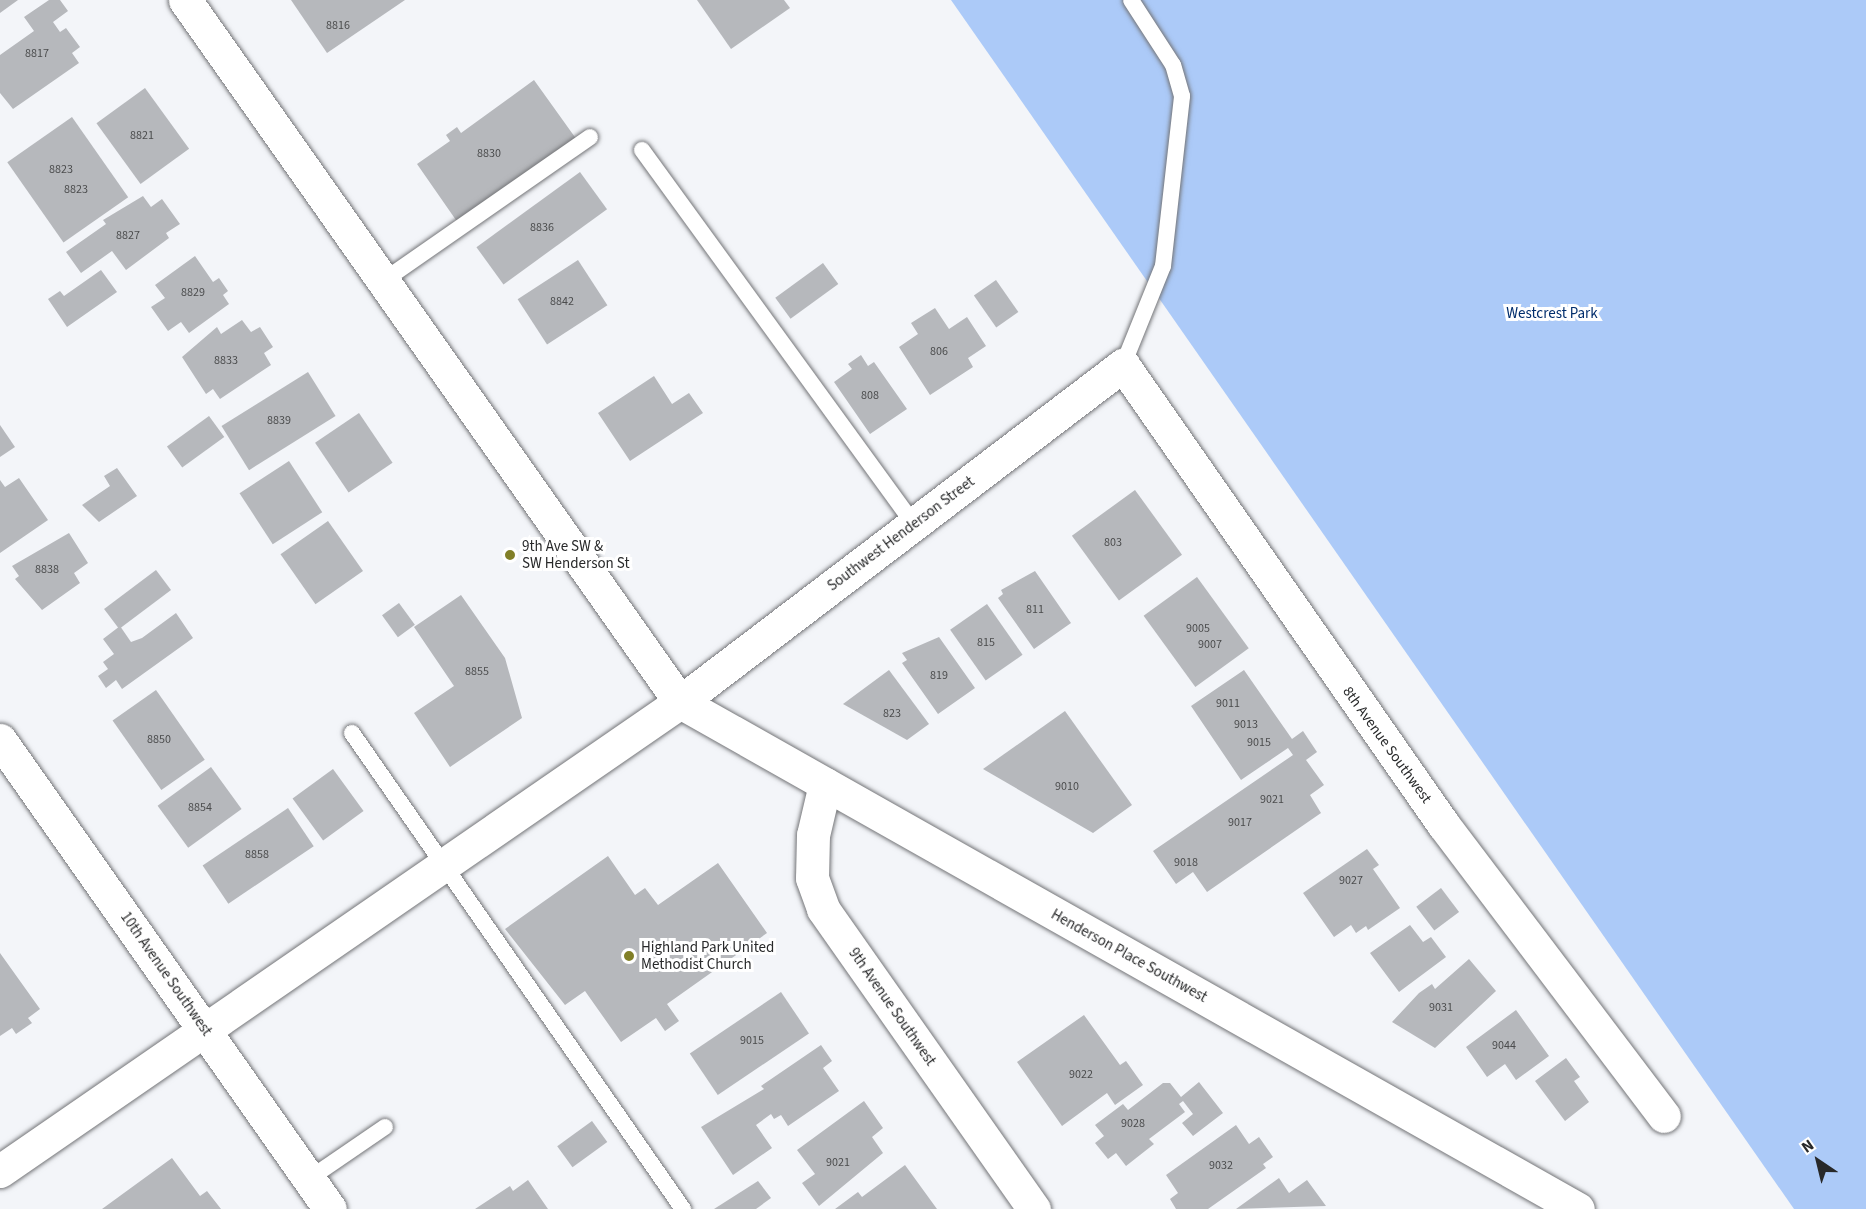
<!DOCTYPE html>
<html>
<head>
<meta charset="utf-8">
<style>
	body { margin:0 }
	#map { position:relative; width:1866px; height:1209px; overflow:hidden; background:#f3f5f9; font-family:"Source Sans 3",sans-serif }
	div>[style] { position:absolute }
	.green>* { inset:0; background:#accaf8 }
	.building>* { inset:0; background:#b6b8bc; transform-origin:0 0 }
	.roads { filter:drop-shadow(0 0 2px #747578) drop-shadow(0 0 2px #747578) }
	.service>* { height:16px; margin:-8px; padding:0 8px; transform-origin:8px; border-radius:8px; background:#fff }
	.minor>* { height:33px; margin:-16.5px; padding:0 16.5px; transform-origin:16.5px; border-radius:16.5px; background:#fff }
	.tertiary>* { height:33px; margin:-16.5px; padding:0 16.5px; transform-origin:16.5px; border-radius:16.5px; background:#fff }
	.dots>* { width:16px; height:16px; translate:-50% -50%; box-sizing:border-box; border:3px solid #fff; border-radius:50% }
	span { translate:-50% -50%; white-space:nowrap; text-align:center; line-height:1.15; -webkit-text-stroke:6px #fff; paint-order:stroke }
	.number-label { font-size:12px; color:#4c4d4e }
	.number-label span { -webkit-text-stroke-width:0 }
	.park-label { font-size:15px; color:#002d6c }
	.street-label { font-size:15px; color:#28292a }
	.poi-label { font-size:15px; color:#28292a }
	.left { translate:0 -50%; text-align:left }
	.north { position:absolute; left:1788px; top:1131px; width:60px; height:60px; -webkit-text-stroke:4px #fff; paint-order:stroke; rotate:325deg; font-size:16px; font-weight:700; line-height:24px; text-align:center; color:#28292a }
	.north::after { content:''; display:block; margin:auto; width:21px; height:27px; background:#28292a; clip-path:polygon(50% 0,100% 100%,50% 72%,0 100%) }
</style>
</head>
<body>
<div id="map">
	<div class="green">
		<div style="clip-path:polygon(951px 0,1866px 0,1866px 1209px,1794px 1209px)"></div>
	</div>
	<div class="building">
		<div style="clip-path:polygon(0 0,18px 0,0 13px)"></div>
		<div style="clip-path:polygon(49px 0,60px 0,68px 11px,53px 22px,60px 32px,66px 28px,80px 47px,72px 53px,79px 63px,13px 109px,0 93px,0 55px,34px 31px,24px 17px)"></div>
		<div style="clip-path:polygon(291px 0,405px 0,327px 53px)"></div>
		<div style="clip-path:polygon(697px 0,784px 0,790px 8px,731px 49px)"></div>
		<div style="clip-path:polygon(534px 80px,577px 140px,458px 223px,417px 164px,450px 141px,446px 135px,457px 127px,461px 133px)"></div>
		<div style="left:145px;top:88px;width:75px;height:60px;rotate:54deg"></div>
		<div style="left:72px;top:117px;width:98px;height:79px;rotate:55deg"></div>
		<div style="left:580px;top:172px;width:46px;height:128px;rotate:54deg"></div>
		<div style="clip-path:polygon(143px 196px,151px 207px,162px 199px,180px 224px,166px 233px,169px 238px,126px 270px,112px 251px,81px 273px,66px 252px,106px 224px,103px 220px)"></div>
		<div style="clip-path:polygon(195px 256px,213px 282px,219px 278px,228px 291px,223px 295px,229px 304px,189px 333px,181px 322px,168px 331px,151px 307px,165px 298px,155px 285px)"></div>
		<div style="left:578px;top:260px;width:54px;height:72px;rotate:57deg"></div>
		<div style="left:823px;top:263px;width:26px;height:59px;rotate:54deg"></div>
		<div style="clip-path:polygon(101px 270px,117px 292px,67px 327px,48px 299px,60px 291px,64px 296px)"></div>
		<div style="left:996px;top:280px;width:39px;height:27px;rotate:55deg"></div>
		<div style="clip-path:polygon(935px 308px,949px 329px,967px 317px,986px 346px,968px 358px,973px 367px,930px 395px,899px 347px,918px 334px,911px 323px)"></div>
		<div style="clip-path:polygon(242px 320px,251px 332px,260px 327px,273px 347px,264px 353px,271px 365px,220px 399px,213px 389px,206px 394px,182px 357px,217px 327px,221px 334px)"></div>
		<div style="clip-path:polygon(861px 355px,868px 366px,874px 362px,907px 409px,870px 434px,834px 382px,852px 369px,848px 364px)"></div>
		<div style="left:308px;top:372px;width:52px;height:102px;rotate:58deg"></div>
		<div style="clip-path:polygon(654px 376px,672px 404px,689px 393px,703px 413px,630px 461px,598px 413px)"></div>
		<div style="left:359px;top:413px;width:60px;height:53px;rotate:56deg"></div>
		<div style="left:209px;top:416px;width:26px;height:52px;rotate:54deg"></div>
		<div style="clip-path:polygon(0 425px,15px 447px,0 457px)"></div>
		<div style="left:289px;top:461px;width:61px;height:59px;rotate:57deg"></div>
		<div style="clip-path:polygon(117px 468px,137px 496px,99px 522px,82px 505px,110px 486px,104px 476px)"></div>
		<div style="clip-path:polygon(19px 478px,48px 520px,0 553px,0 480px,5px 487px)"></div>
		<div style="left:1135px;top:490px;width:80px;height:78px;rotate:54deg"></div>
		<div style="left:328px;top:521px;width:61px;height:58px;rotate:55deg"></div>
		<div style="clip-path:polygon(69px 533px,88px 563px,74px 573px,80px 583px,42px 610px,15px 579px,19px 576px,12px 566px)"></div>
		<div style="left:156px;top:570px;width:25px;height:65px;rotate:53deg"></div>
		<div style="clip-path:polygon(1035px 571px,1071px 623px,1034px 649px,998px 598px,1003px 594px,1001px 590px)"></div>
		<div style="left:1197px;top:577px;width:88px;height:66px;rotate:54deg"></div>
		<div style="clip-path:polygon(461px 595px,505px 658px,522px 718px,450px 767px,414px 713px,454px 686px,414px 627px)"></div>
		<div style="left:399px;top:603px;width:27px;height:21px;rotate:54deg"></div>
		<div style="left:987px;top:604px;width:62px;height:45px;rotate:55deg"></div>
		<div style="clip-path:polygon(176px 613px,193px 638px,122px 689px,116px 680px,106px 688px,98px 676px,108px 669px,103px 662px,114px 654px,103px 639px,120px 626px,131px 642px,142px 638px)"></div>
		<div style="clip-path:polygon(939px 637px,975px 688px,938px 714px,902px 663px,907px 660px,902px 653px)"></div>
		<div style="clip-path:polygon(889px 670px,929px 724px,907px 740px,843px 704px)"></div>
		<div style="clip-path:polygon(1244px 670px,1292px 739px,1303px 731px,1317px 752px,1306px 760px,1324px 785px,1310px 795px,1321px 813px,1207px 892px,1193px 872px,1176px 884px,1153px 851px,1293px 755px,1288px 748px,1241px 780px,1191px 706px)"></div>
		<div style="left:156px;top:690px;width:85px;height:53px;rotate:55deg"></div>
		<div style="clip-path:polygon(1065px 711px,1132px 805px,1093px 833px,983px 769px)"></div>
		<div style="left:211px;top:767px;width:52px;height:66px;rotate:54deg"></div>
		<div style="left:333px;top:769px;width:52px;height:50px;rotate:54deg"></div>
		<div style="left:288px;top:808px;width:46px;height:103px;rotate:56deg"></div>
		<div style="clip-path:polygon(1367px 849px,1379px 865px,1373px 869px,1400px 908px,1368px 930px,1366px 926px,1356px 933px,1351px 925px,1334px 937px,1303px 893px)"></div>
		<div style="clip-path:polygon(608px 856px,635px 895px,645px 888px,658px 905px,718px 863px,767px 933px,667px 1004px,679px 1021px,665px 1031px,656px 1018px,621px 1042px,585px 991px,565px 1005px,505px 929px)"></div>
		<div style="left:1441px;top:888px;width:30px;height:31px;rotate:53deg"></div>
		<div style="clip-path:polygon(1410px 925px,1423px 942px,1431px 937px,1446px 957px,1399px 992px,1370px 953px)"></div>
		<div style="clip-path:polygon(0 953px,40px 1009px,28px 1018px,32px 1023px,16px 1034px,12px 1028px,0 1036px)"></div>
		<div style="clip-path:polygon(1469px 959px,1496px 991px,1435px 1048px,1392px 1022px,1419px 993px,1432px 984px,1435px 989px)"></div>
		<div style="left:781px;top:992px;width:50px;height:110px;rotate:56deg"></div>
		<div style="clip-path:polygon(1516px 1010px,1549px 1056px,1516px 1080px,1505px 1064px,1487px 1077px,1466px 1047px)"></div>
		<div style="clip-path:polygon(1084px 1015px,1120px 1065px,1126px 1061px,1143px 1085px,1115px 1105px,1107px 1093px,1062px 1126px,1017px 1062px)"></div>
		<div style="clip-path:polygon(821px 1045px,832px 1061px,823px 1068px,839px 1091px,788px 1126px,781px 1115px,774px 1119px,771px 1114px,756px 1125px,772px 1148px,733px 1175px,701px 1127px,764px 1089px,761px 1086px)"></div>
		<div style="clip-path:polygon(1566px 1058px,1580px 1077px,1574px 1081px,1589px 1102px,1565px 1121px,1535px 1081px)"></div>
		<div style="clip-path:polygon(1199px 1082px,1223px 1113px,1193px 1136px,1182px 1123px,1193px 1114px,1183px 1101px,1179px 1104px,1185px 1112px,1149px 1139px,1154px 1144px,1126px 1166px,1116px 1153px,1108px 1159px,1095px 1143px,1104px 1136px,1095px 1125px,1123px 1104px,1128px 1110px,1163px 1083px,1170px 1083px,1181px 1097px)"></div>
		<div style="clip-path:polygon(864px 1101px,883px 1128px,872px 1137px,883px 1153px,819px 1206px,802px 1183px,815px 1174px,797px 1150px)"></div>
		<div style="left:592px;top:1121px;width:26px;height:43px;rotate:54deg"></div>
		<div style="clip-path:polygon(1236px 1125px,1249px 1144px,1259px 1137px,1273px 1157px,1263px 1164px,1266px 1168px,1208px 1209px,1176px 1209px,1170px 1199px,1178px 1193px,1166px 1175px)"></div>
		<div style="clip-path:polygon(172px 1158px,200px 1196px,207px 1191px,221px 1209px,102px 1209px)"></div>
		<div style="clip-path:polygon(905px 1165px,937px 1209px,835px 1209px,858px 1192px,862px 1197px)"></div>
		<div style="clip-path:polygon(1279px 1178px,1289px 1193px,1307px 1180px,1326px 1206px,1236px 1209px)"></div>
		<div style="clip-path:polygon(528px 1180px,548px 1209px,475px 1209px,510px 1186px,513px 1191px)"></div>
		<div style="clip-path:polygon(758px 1181px,771px 1198px,756px 1209px,714px 1209px)"></div>
	</div>
	<div class="roads">
		<div class="service">
			<div style="left:642px;top:150px;width:462px;rotate:54deg"></div>
			<div style="left:383px;top:281px;width:252px;rotate:-34.8deg"></div>
			<div style="left:1123px;top:365px;width:107px;rotate:-68deg"></div>
			<div style="left:1163px;top:266px;width:171px;rotate:-83.6deg"></div>
			<div style="left:1182px;top:96px;width:32px;rotate:-106deg"></div>
			<div style="left:1173px;top:65px;width:77px;rotate:-122.9deg"></div>
			<div style="left:352px;top:733px;width:580px;rotate:55.19deg"></div>
			<div style="left:309px;top:1179px;width:92px;rotate:-34.4deg"></div>
		</div>
		<div class="minor">
			<div style="left:680px;top:702px;width:557px;rotate:-37.26deg"></div>
			<div style="left:1123px;top:365px;width:560px;rotate:55.12deg"></div>
			<div style="left:1443px;top:824px;width:366px;rotate:52.9deg"></div>
			<div style="left:0;top:740px;width:573px;rotate:54.87deg"></div>
			<div style="left:825px;top:784px;width:52px;rotate:103.2deg"></div>
			<div style="left:813px;top:835px;width:43px;rotate:91.3deg"></div>
			<div style="left:812px;top:878px;width:33px;rotate:70deg"></div>
			<div style="left:823px;top:909px;width:367px;rotate:54.9deg"></div>
		</div>
		<div class="tertiary">
			<div style="left:185px;top:0;width:859px;rotate:54.81deg"></div>
			<div style="left:680px;top:702px;width:1031px;rotate:29.45deg"></div>
			<div style="left:0;top:1171px;width:826px;rotate:-34.59deg"></div>
		</div>
	</div>
	<div class="dots">
		<div style="left:510px;top:555px;background:#817f27"></div>
		<div style="left:629px;top:956px;background:#817f27"></div>
	</div>
	<div class="number-label">
		<span style="left:338px;top:26px">8816</span>
		<span style="left:37px;top:54px">8817</span>
		<span style="left:142px;top:136px">8821</span>
		<span style="left:489px;top:154px">8830</span>
		<span style="left:61px;top:170px">8823</span>
		<span style="left:76px;top:190px">8823</span>
		<span style="left:542px;top:228px">8836</span>
		<span style="left:128px;top:236px">8827</span>
		<span style="left:193px;top:293px">8829</span>
		<span style="left:562px;top:302px">8842</span>
		<span style="left:939px;top:352px">806</span>
		<span style="left:226px;top:361px">8833</span>
		<span style="left:870px;top:396px">808</span>
		<span style="left:279px;top:421px">8839</span>
		<span style="left:1113px;top:543px">803</span>
		<span style="left:47px;top:570px">8838</span>
		<span style="left:1035px;top:610px">811</span>
		<span style="left:1198px;top:629px">9005</span>
		<span style="left:986px;top:643px">815</span>
		<span style="left:1210px;top:645px">9007</span>
		<span style="left:477px;top:672px">8855</span>
		<span style="left:939px;top:676px">819</span>
		<span style="left:1228px;top:704px">9011</span>
		<span style="left:892px;top:714px">823</span>
		<span style="left:1246px;top:725px">9013</span>
		<span style="left:159px;top:740px">8850</span>
		<span style="left:1259px;top:743px">9015</span>
		<span style="left:1067px;top:787px">9010</span>
		<span style="left:1272px;top:800px">9021</span>
		<span style="left:200px;top:808px">8854</span>
		<span style="left:1240px;top:823px">9017</span>
		<span style="left:257px;top:855px">8858</span>
		<span style="left:1186px;top:863px">9018</span>
		<span style="left:1351px;top:881px">9027</span>
		<span style="left:1441px;top:1008px">9031</span>
		<span style="left:752px;top:1041px">9015</span>
		<span style="left:1504px;top:1046px">9044</span>
		<span style="left:1081px;top:1075px">9022</span>
		<span style="left:1133px;top:1124px">9028</span>
		<span style="left:838px;top:1163px">9021</span>
		<span style="left:1221px;top:1166px">9032</span>
	</div>
	<div class="park-label">
		<span style="left:1552px;top:314px">Westcrest Park</span>
	</div>
	<div class="street-label">
		<span style="left:901px;top:534px;rotate:-37deg">Southwest Henderson Street</span>
		<span style="left:1387px;top:745px;rotate:54deg">8th Avenue Southwest</span>
		<span style="left:1129px;top:956px;rotate:29deg">Henderson Place Southwest</span>
		<span style="left:166px;top:974px;rotate:55deg">10th Avenue Southwest</span>
		<span style="left:892px;top:1007px;rotate:55deg">9th Avenue Southwest</span>
	</div>
	<div class="poi-label">
		<span class="left" style="left:522px;top:555px">9th Ave SW &amp;<br>SW Henderson St</span>
		<span class="left" style="left:641px;top:956px">Highland Park United<br>Methodist Church</span>
	</div>
	<div class="north">N</div>
</div>
</body>
</html>
